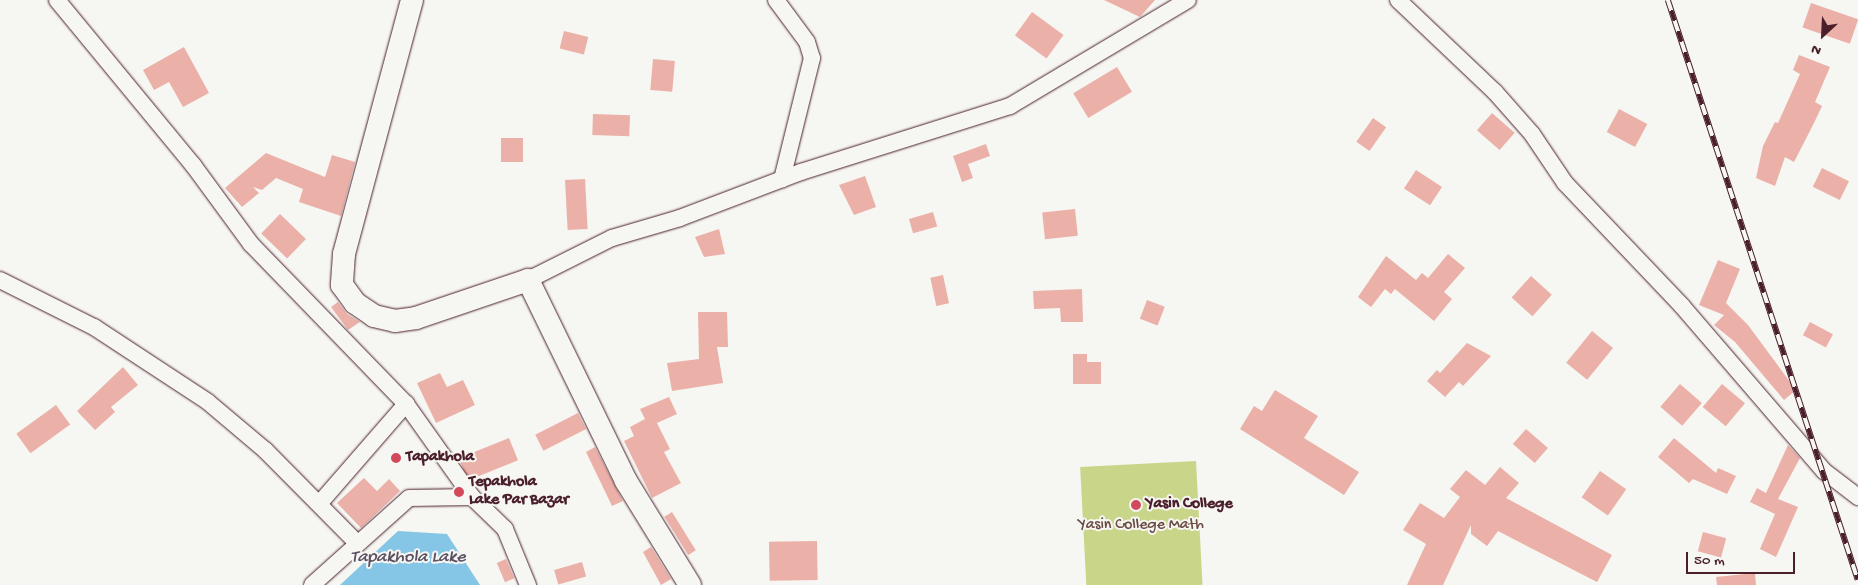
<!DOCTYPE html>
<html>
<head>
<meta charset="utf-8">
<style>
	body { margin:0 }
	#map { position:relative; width:1858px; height:585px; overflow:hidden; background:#f6f6f2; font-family:"Gochi Hand",sans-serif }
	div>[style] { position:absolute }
	.green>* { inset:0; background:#c9d589; transform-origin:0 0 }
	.water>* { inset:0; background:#85c6e6 }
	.building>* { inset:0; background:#ebb1a8; transform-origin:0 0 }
	.roads { filter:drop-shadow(0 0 1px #4a1f2b) drop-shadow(0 0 1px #4a1f2b) }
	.street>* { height:16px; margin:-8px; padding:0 8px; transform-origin:8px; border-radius:8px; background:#f6f6f2 }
	.secondary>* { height:22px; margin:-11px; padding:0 11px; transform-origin:11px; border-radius:11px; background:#f6f6f2 }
	.rail>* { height:5.5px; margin-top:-2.75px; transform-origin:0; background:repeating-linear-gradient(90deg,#f6f6f2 0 11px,#4a1f2b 0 22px); box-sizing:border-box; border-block:1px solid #4a1f2b }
	.dots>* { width:14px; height:14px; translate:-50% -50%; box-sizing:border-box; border:2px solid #f6f6f2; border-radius:50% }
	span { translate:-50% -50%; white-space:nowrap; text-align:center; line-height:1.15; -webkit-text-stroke:4px #f6f6f2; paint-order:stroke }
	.poi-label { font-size:16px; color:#4a1f2b; font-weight:700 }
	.left { translate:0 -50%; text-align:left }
	.park-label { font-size:16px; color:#6a4c42 }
	.water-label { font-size:18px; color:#5c5163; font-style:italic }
	.north { position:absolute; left:1798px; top:10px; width:50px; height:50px; -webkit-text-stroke:4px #f6f6f2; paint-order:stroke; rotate:205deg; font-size:14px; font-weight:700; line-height:20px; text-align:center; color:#4a1f2b }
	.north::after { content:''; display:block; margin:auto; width:18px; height:22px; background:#4a1f2b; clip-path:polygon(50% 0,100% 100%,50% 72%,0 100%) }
	.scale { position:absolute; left:1686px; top:552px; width:109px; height:22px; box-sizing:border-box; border:2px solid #4a1f2b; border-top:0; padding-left:6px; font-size:15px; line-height:18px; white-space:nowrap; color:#4a1f2b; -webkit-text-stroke:4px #f6f6f2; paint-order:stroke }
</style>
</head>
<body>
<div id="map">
	<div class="green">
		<div style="left:1196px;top:461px;width:124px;height:116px;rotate:87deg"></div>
	</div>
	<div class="water">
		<div style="clip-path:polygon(398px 531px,447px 534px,480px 585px,340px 585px)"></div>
	</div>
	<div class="building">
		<div style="clip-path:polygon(1104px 0,1155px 0,1140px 17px)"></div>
		<div style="left:1811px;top:3px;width:50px;height:26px;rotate:19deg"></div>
		<div style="left:1032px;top:12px;width:39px;height:29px;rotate:36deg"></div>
		<div style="left:564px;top:31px;width:25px;height:18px;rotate:14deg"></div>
		<div style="clip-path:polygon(184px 47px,209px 93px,183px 107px,169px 82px,154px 90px,143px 70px)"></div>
		<div style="clip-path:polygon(1799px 55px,1830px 67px,1815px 102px,1822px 106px,1814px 123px,1794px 162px,1785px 157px,1775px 186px,1756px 178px,1763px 146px,1775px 122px,1778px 123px,1800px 74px,1793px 70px)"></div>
		<div style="left:653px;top:59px;width:22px;height:31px;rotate:5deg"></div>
		<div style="left:1117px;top:67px;width:29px;height:51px;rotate:59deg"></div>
		<div style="left:1619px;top:109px;width:32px;height:26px;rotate:28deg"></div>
		<div style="left:1492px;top:113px;width:30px;height:23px;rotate:41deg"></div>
		<div style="left:593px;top:114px;width:37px;height:21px;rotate:2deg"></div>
		<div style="left:1373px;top:118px;width:16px;height:29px;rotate:35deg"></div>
		<div style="left:501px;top:138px;width:22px;height:24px"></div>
		<div style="clip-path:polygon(986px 144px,990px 156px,968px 164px,973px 178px,962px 182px,953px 156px)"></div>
		<div style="clip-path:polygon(266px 153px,325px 177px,332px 155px,355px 162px,341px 216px,299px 202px,303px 189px,276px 178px,262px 190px,253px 187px,259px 193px,242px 207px,225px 188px)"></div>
		<div style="left:1822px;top:168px;width:30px;height:21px;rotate:26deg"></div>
		<div style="left:1416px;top:170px;width:31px;height:22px;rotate:33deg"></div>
		<div style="clip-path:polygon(865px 176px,876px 207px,854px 215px,839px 185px)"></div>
		<div style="left:585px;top:179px;width:50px;height:20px;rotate:87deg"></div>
		<div style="left:1075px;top:209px;width:27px;height:33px;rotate:84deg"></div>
		<div style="left:933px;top:212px;width:15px;height:25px;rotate:74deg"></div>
		<div style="left:280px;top:214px;width:36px;height:27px;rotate:44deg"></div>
		<div style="clip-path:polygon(719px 229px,725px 254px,704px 257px,695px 237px)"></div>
		<div style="clip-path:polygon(1448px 254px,1465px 268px,1444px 292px,1452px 299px,1434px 321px,1395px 289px,1391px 294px,1385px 289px,1371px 307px,1358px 297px,1386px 256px,1416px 280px,1422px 273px,1428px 278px)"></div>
		<div style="clip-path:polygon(1718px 260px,1740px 269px,1726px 303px,1748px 325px,1796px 390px,1784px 400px,1735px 342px,1714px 325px,1724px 315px,1699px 305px)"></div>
		<div style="left:943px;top:275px;width:29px;height:13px;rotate:78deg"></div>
		<div style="left:1531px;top:276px;width:28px;height:29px;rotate:42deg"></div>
		<div style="clip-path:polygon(1082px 289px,1083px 322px,1061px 322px,1060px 308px,1034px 309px,1033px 291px)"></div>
		<div style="left:1147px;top:300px;width:19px;height:20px;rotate:21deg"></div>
		<div style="clip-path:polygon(338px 302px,347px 314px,360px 322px,348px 330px,331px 307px)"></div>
		<div style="clip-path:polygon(698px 312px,727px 312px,728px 347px,717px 347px,723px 383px,672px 391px,667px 363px,699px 359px)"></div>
		<div style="left:1810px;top:322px;width:26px;height:15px;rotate:28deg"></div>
		<div style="left:1592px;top:331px;width:27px;height:41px;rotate:39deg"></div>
		<div style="clip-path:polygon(1467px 343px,1491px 356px,1463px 386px,1459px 382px,1445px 397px,1427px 381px,1437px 370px,1440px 373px)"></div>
		<div style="clip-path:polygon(1073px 354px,1087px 354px,1087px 362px,1101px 362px,1101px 384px,1073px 384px)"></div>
		<div style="clip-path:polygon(123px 367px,138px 385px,111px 407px,115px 412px,95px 430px,77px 411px)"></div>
		<div style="clip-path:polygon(440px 373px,447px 387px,463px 380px,475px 405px,436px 423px,417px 383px)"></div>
		<div style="left:1680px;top:384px;width:29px;height:30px;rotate:41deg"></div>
		<div style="left:1722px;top:384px;width:30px;height:30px;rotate:40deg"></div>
		<div style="clip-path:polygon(1275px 390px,1318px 416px,1304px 438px,1359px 472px,1344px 495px,1240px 429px,1254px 406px,1262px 411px)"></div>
		<div style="clip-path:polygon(669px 397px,677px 414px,657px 423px,670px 449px,664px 452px,681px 483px,652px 498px,624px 441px,634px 436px,630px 427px,645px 419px,640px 409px)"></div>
		<div style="left:56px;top:405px;width:24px;height:49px;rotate:54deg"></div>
		<div style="left:578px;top:413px;width:18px;height:48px;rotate:63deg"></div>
		<div style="left:1526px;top:429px;width:29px;height:20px;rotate:41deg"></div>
		<div style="left:509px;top:438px;width:24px;height:54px;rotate:68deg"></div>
		<div style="clip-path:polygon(1674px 438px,1716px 473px,1718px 468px,1736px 476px,1727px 494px,1693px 479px,1689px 483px,1658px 457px)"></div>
		<div style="clip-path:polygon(1788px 445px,1800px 458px,1778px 499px,1798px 507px,1776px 557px,1760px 549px,1775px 514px,1750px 502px,1757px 488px,1766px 493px)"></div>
		<div style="clip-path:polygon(595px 447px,623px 501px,612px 506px,586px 452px)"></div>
		<div style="clip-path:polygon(1500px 467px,1519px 483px,1506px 498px,1612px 555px,1597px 582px,1498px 531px,1487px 546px,1471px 534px,1471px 525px,1443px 585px,1407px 585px,1426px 544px,1403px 530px,1420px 503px,1444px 518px,1460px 497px,1450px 489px,1466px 470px,1485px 485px)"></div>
		<div style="left:1600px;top:471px;width:32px;height:32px;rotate:35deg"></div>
		<div style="clip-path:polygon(364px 478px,377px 491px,389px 479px,400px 491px,361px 528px,337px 503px)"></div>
		<div style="left:672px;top:512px;width:45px;height:9px;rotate:58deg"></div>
		<div style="left:1703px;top:532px;width:24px;height:20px;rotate:15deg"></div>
		<div style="left:817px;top:541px;width:39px;height:48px;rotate:89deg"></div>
		<div style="clip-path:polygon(651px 547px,671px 579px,661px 585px,643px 552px)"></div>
		<div style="left:506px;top:559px;width:21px;height:10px;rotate:67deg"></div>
		<div style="left:582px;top:562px;width:15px;height:29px;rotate:74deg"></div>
		<div style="clip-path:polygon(1755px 573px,1756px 585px,1717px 585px,1716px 577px)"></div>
	</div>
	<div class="roads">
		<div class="street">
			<div style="left:57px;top:0;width:214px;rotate:50.5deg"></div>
			<div style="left:193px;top:165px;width:98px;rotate:53.7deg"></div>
			<div style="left:251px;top:244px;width:223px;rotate:45.9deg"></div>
			<div style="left:406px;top:404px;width:114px;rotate:54.6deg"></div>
			<div style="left:776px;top:0;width:52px;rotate:53.6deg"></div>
			<div style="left:807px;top:42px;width:17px;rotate:73deg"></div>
			<div style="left:812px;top:58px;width:125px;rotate:103.9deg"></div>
			<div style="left:1398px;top:0;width:134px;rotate:43.5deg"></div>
			<div style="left:1495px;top:92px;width:56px;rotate:48.6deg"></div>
			<div style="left:1532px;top:134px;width:59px;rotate:56deg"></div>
			<div style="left:1565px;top:183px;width:170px;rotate:46.4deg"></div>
			<div style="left:1682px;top:306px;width:218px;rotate:49.3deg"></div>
			<div style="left:1824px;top:471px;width:43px;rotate:37.4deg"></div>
			<div style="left:0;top:280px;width:105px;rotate:26.6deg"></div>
			<div style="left:94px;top:327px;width:136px;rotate:33.3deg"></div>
			<div style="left:208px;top:402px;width:75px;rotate:40.1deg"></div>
			<div style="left:265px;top:450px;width:129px;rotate:45.3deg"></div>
			<div style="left:528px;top:280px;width:94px;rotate:-26.6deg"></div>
			<div style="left:612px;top:238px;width:71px;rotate:-16.4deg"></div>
			<div style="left:680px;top:218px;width:129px;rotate:-20.8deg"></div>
			<div style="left:801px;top:172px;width:219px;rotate:-17.5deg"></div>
			<div style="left:1010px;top:106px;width:207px;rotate:-30.8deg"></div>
			<div style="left:319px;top:504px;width:133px;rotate:-49deg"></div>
			<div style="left:312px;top:585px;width:130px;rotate:-41.9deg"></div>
			<div style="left:409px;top:498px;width:63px;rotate:-0.9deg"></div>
			<div style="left:472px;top:497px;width:46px;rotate:44.1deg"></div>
			<div style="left:505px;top:529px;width:61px;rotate:67.7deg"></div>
		</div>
		<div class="secondary">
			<div style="left:412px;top:0;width:263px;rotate:105deg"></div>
			<div style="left:344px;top:254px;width:31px;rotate:94deg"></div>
			<div style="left:342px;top:285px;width:22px;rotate:54deg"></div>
			<div style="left:355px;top:303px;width:23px;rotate:34deg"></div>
			<div style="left:374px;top:316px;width:22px;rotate:13deg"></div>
			<div style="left:395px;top:321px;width:21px;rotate:-8deg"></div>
			<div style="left:416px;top:318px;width:118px;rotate:-18.7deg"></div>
			<div style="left:528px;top:280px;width:224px;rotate:64deg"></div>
			<div style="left:626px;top:481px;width:122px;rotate:58.4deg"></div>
		</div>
	</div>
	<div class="rail">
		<div style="left:1668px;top:0;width:610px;rotate:71.86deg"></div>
	</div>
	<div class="dots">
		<div style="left:396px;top:458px;background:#d1495b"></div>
		<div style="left:459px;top:492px;background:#d1495b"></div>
		<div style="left:1136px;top:505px;background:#d1495b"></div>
	</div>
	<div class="poi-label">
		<span class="left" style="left:406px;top:458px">Tapakhola</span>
		<span class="left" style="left:469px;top:492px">Tepakhola<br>Lake Par Bazar</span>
		<span class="left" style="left:1146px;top:505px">Yasin College</span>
	</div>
	<div class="park-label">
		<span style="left:1141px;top:526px">Yasin College Math</span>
	</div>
	<div class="water-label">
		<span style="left:408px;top:558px">Tapakhola Lake</span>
	</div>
	<div class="north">N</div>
	<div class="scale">50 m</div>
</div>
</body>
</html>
